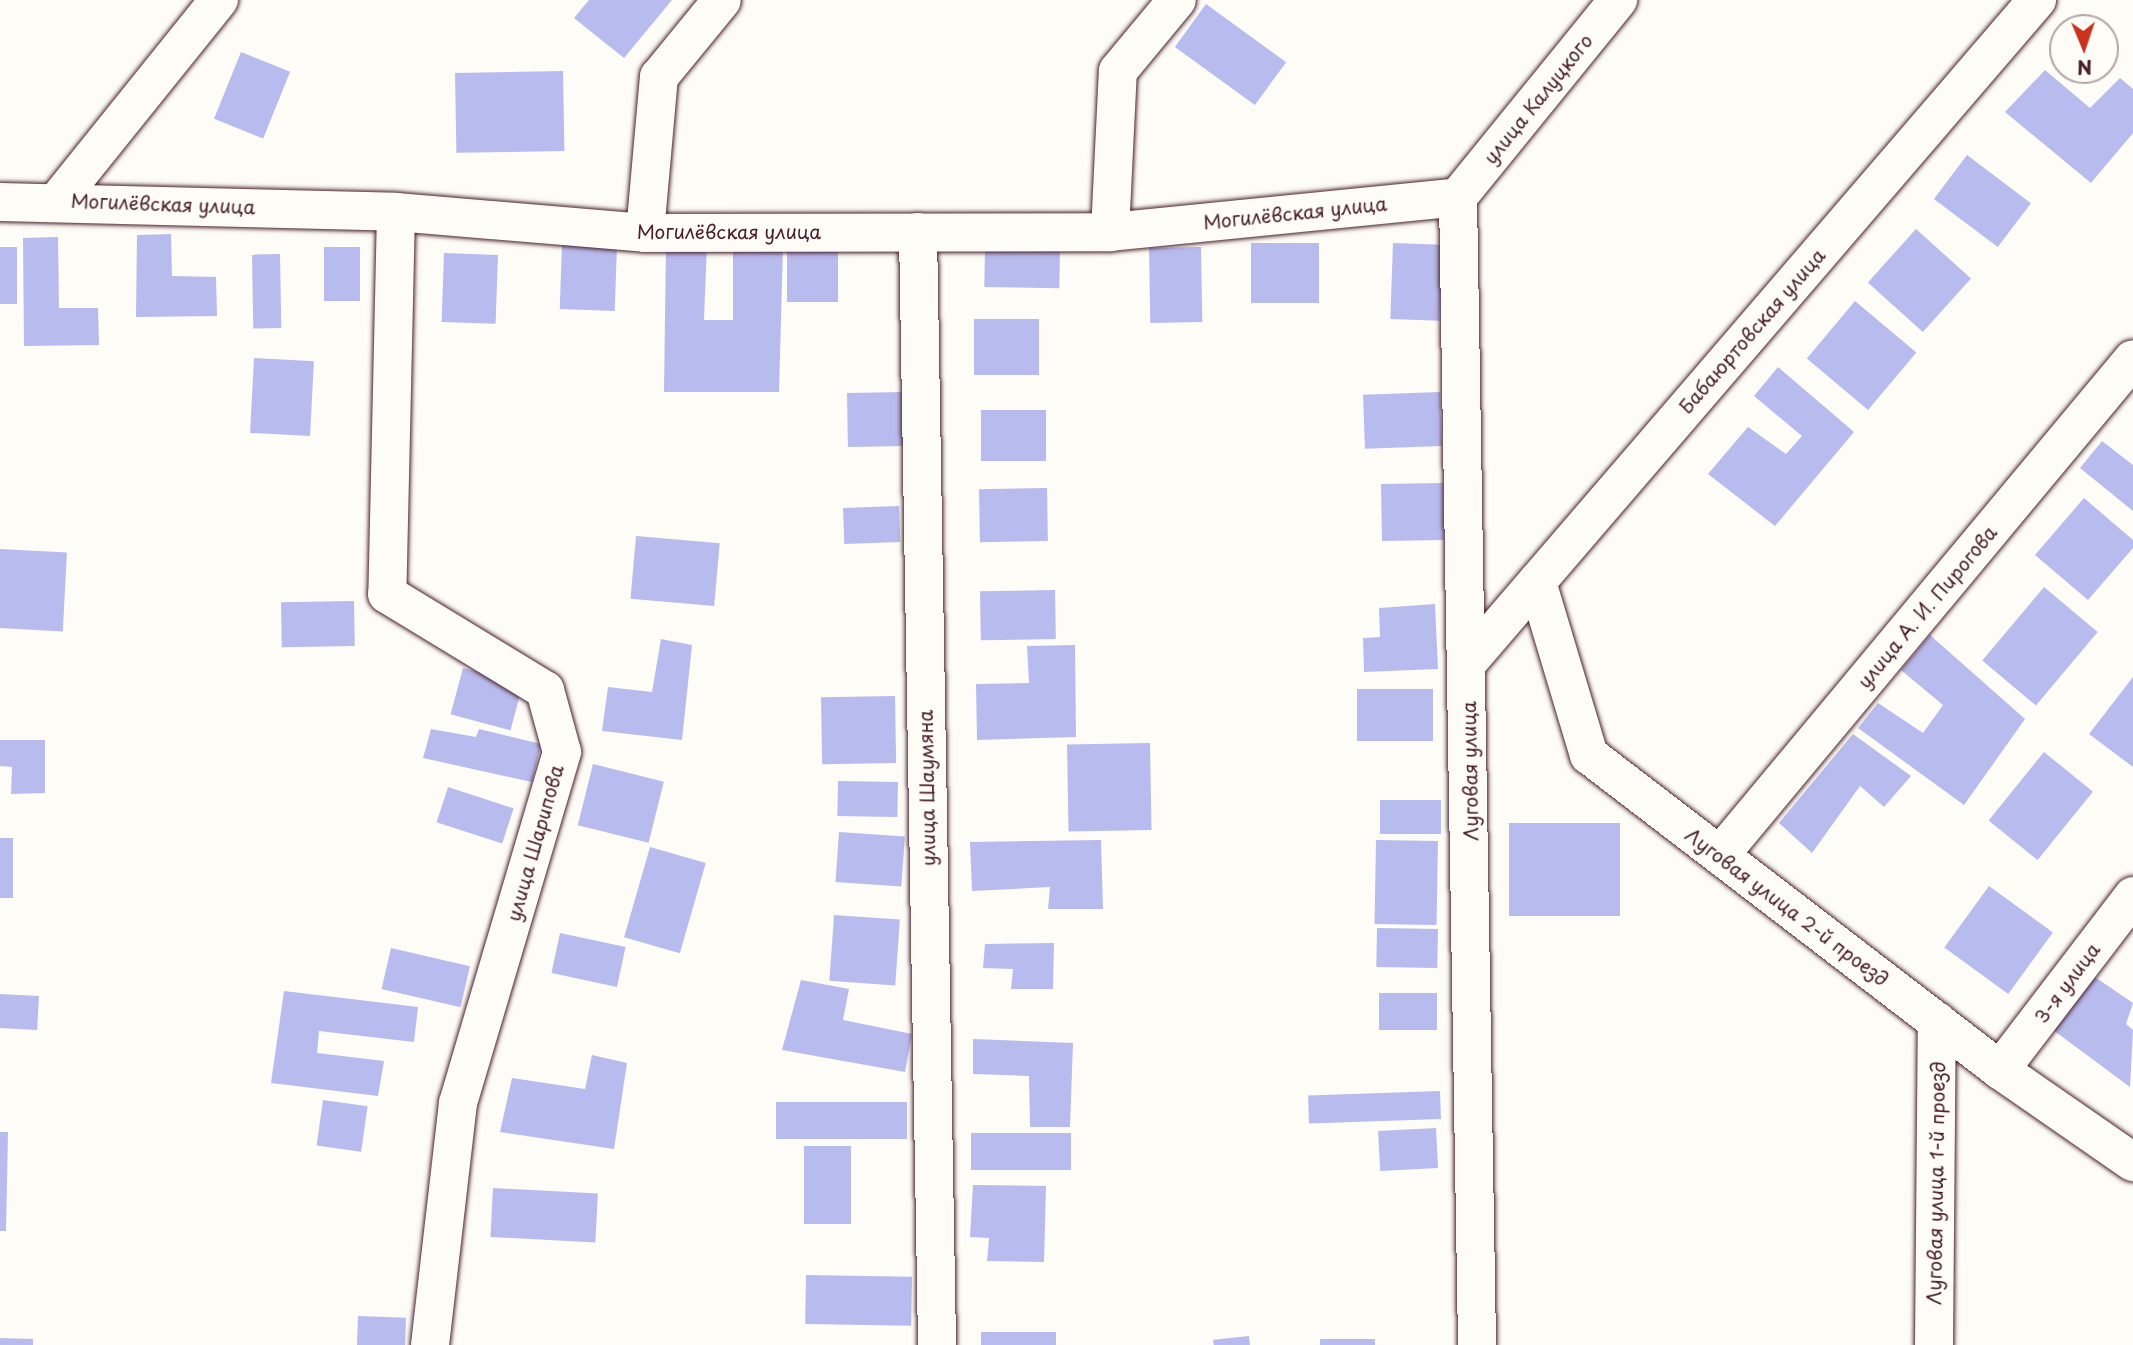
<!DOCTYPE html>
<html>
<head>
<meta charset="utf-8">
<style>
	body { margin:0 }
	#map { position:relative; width:2133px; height:1345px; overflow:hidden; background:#fdfcf7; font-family:"Playpen Sans",sans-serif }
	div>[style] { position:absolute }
	.building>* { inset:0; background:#b8bbed; transform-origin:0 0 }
	.roads { filter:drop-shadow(0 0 2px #4a1f2b) drop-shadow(0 0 2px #4a1f2b) }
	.minor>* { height:38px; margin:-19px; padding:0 19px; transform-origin:19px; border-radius:19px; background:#fdfcf7 }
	span { translate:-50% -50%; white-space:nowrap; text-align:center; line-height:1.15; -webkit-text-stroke:5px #fdfcf7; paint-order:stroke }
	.street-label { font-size:19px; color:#4a1f2b }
	.north { position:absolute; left:2049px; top:14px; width:70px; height:70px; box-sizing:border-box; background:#fdfcf7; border:2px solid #b5a4a5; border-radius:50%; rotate:178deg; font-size:19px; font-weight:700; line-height:28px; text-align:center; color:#4a1f2b }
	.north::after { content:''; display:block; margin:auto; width:24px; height:32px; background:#c8321e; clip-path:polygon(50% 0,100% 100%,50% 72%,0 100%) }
</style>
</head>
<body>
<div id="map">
	<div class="building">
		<div style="clip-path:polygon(589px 0,672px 0,624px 58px,574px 18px)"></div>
		<div style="left:1206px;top:4px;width:99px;height:53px;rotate:36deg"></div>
		<div style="left:241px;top:52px;width:53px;height:72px;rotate:22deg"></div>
		<div style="clip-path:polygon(2045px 70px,2090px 108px,2120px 78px,2133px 89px,2133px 133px,2091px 183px,2005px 112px)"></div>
		<div style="left:563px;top:71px;width:80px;height:108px;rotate:89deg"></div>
		<div style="left:1967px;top:155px;width:80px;height:55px;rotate:37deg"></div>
		<div style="left:1916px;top:229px;width:74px;height:72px;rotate:42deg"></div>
		<div style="clip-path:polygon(171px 234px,172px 276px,216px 277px,217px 316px,136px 317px,137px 235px)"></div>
		<div style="clip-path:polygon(58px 237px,59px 308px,98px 308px,99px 345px,24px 346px,23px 238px)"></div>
		<div style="left:1251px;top:243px;width:68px;height:60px"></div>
		<div style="left:1393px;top:243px;width:49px;height:76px;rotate:2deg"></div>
		<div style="left:562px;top:244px;width:55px;height:65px;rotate:2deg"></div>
		<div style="clip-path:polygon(707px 244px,704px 320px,733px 320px,733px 247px,783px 247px,779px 392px,664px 392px,666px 245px)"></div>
		<div style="left:0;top:247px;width:17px;height:57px"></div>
		<div style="left:324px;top:247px;width:36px;height:54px"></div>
		<div style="left:1201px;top:247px;width:75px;height:52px;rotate:89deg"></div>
		<div style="left:985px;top:248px;width:75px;height:39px;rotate:1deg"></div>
		<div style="left:787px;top:251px;width:51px;height:51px"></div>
		<div style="left:444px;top:253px;width:54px;height:69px;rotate:2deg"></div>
		<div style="left:280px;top:254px;width:74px;height:28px;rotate:89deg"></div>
		<div style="left:1855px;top:301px;width:80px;height:75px;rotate:40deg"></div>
		<div style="left:974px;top:319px;width:65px;height:56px"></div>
		<div style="left:254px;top:358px;width:60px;height:75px;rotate:3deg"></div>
		<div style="clip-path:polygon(1778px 367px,1854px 432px,1775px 526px,1708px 474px,1748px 427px,1786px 454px,1802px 436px,1754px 396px)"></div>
		<div style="left:905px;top:392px;width:54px;height:58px;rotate:89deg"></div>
		<div style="left:1440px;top:392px;width:54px;height:77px;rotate:88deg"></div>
		<div style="left:1046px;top:410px;width:51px;height:65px;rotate:90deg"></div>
		<div style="clip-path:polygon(2102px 441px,2133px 465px,2133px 511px,2080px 468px)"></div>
		<div style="left:1443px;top:483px;width:57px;height:62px;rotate:89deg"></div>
		<div style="left:1047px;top:488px;width:53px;height:68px;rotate:89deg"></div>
		<div style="clip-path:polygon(2084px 498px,2133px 540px,2133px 548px,2088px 600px,2035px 555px)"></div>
		<div style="left:899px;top:506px;width:36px;height:56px;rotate:88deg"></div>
		<div style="left:636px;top:536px;width:84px;height:63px;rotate:5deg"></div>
		<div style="left:0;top:549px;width:67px;height:79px;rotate:3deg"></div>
		<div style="left:2044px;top:587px;width:70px;height:96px;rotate:40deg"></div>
		<div style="left:1055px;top:590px;width:49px;height:75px;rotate:89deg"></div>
		<div style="left:354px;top:601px;width:45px;height:73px;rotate:89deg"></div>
		<div style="clip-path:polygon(1435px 604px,1438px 669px,1364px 672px,1363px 638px,1380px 637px,1379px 608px)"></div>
		<div style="clip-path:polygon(1930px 635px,2025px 719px,1964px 805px,1858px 728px,1878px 703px,1923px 733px,1943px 705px,1901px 670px)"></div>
		<div style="clip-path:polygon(661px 639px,692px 645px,682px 740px,602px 731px,608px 687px,652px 692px)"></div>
		<div style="clip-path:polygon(1075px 645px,1076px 737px,977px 740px,976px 684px,1029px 683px,1027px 646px)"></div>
		<div style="left:463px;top:668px;width:62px;height:48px;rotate:15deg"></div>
		<div style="clip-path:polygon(2133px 677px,2133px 767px,2089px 734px)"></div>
		<div style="left:1357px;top:689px;width:76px;height:52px"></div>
		<div style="left:895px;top:696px;width:67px;height:74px;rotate:89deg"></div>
		<div style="clip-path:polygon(431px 729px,476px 737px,479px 729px,541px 744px,532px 782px,423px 758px)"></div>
		<div style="clip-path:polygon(1853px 734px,1911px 776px,1884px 807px,1860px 786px,1812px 853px,1779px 823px)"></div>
		<div style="clip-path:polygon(0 740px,45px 740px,45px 793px,11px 794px,12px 767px,0 766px)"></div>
		<div style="left:1150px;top:743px;width:87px;height:83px;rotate:89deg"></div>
		<div style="left:2044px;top:752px;width:63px;height:88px;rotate:39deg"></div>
		<div style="left:593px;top:764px;width:73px;height:63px;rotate:14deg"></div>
		<div style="left:838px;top:781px;width:60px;height:35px;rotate:1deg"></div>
		<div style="left:448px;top:787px;width:69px;height:37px;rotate:18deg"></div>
		<div style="left:1380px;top:800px;width:61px;height:34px"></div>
		<div style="left:1620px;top:823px;width:93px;height:111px;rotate:90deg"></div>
		<div style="left:839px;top:832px;width:66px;height:50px;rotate:4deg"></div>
		<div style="left:0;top:838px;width:13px;height:60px"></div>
		<div style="clip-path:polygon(1101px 840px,1103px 909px,1048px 909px,1050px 887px,972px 891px,970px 842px)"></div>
		<div style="left:1376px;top:840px;width:62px;height:84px;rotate:1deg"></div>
		<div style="left:650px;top:847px;width:58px;height:94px;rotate:16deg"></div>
		<div style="left:1989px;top:886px;width:79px;height:76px;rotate:36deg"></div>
		<div style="left:834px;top:915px;width:66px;height:66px;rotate:4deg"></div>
		<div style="left:1377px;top:928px;width:61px;height:39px;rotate:1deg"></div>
		<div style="left:560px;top:933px;width:67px;height:41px;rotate:12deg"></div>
		<div style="clip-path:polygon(1054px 943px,1053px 989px,1011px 989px,1013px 969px,983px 968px,985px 944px)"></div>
		<div style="left:391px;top:948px;width:81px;height:42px;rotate:13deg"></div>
		<div style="clip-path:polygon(2089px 973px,2133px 1003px,2126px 1024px,2133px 1030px,2130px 1087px,2049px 1027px)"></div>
		<div style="clip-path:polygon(801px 980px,849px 989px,843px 1020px,912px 1034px,905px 1072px,782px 1050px)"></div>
		<div style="clip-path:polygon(284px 991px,418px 1007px,414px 1042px,319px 1031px,317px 1053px,384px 1061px,378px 1096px,271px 1083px)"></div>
		<div style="left:1379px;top:993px;width:58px;height:37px"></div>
		<div style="left:0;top:994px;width:39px;height:34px;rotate:3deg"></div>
		<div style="clip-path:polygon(973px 1039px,1073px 1043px,1070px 1127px,1030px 1127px,1029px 1076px,973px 1074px)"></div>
		<div style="clip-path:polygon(592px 1055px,627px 1063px,614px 1149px,500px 1132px,512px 1078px,585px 1089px)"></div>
		<div style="left:1440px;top:1091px;width:28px;height:132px;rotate:88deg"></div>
		<div style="left:323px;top:1100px;width:45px;height:46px;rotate:8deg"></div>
		<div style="left:776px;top:1102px;width:131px;height:37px"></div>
		<div style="left:1436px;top:1128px;width:40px;height:58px;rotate:87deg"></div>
		<div style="clip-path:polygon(0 1132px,8px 1132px,6px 1231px,0 1231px)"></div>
		<div style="left:971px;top:1133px;width:100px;height:37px"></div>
		<div style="left:804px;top:1146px;width:47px;height:78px"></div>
		<div style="clip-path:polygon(973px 1185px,1046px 1186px,1044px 1262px,987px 1261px,989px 1238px,970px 1237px)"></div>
		<div style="left:493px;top:1188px;width:105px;height:49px;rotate:3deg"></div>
		<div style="left:806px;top:1275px;width:106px;height:49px;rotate:1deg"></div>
		<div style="left:358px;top:1316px;width:48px;height:29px;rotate:2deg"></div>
		<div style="left:1056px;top:1332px;width:13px;height:75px;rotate:90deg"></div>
		<div style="left:1249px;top:1336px;width:9px;height:36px;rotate:84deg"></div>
		<div style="clip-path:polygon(0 1338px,33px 1339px,33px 1345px,0 1345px)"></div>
		<div style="left:1320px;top:1339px;width:55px;height:6px"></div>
	</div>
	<div class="roads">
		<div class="minor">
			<div style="left:1458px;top:197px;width:1148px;rotate:89.05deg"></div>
			<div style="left:1458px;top:197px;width:254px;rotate:-50.9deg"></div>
			<div style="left:58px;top:200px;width:257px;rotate:-51.2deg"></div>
			<div style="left:0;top:202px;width:396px;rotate:1.4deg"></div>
			<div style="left:396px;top:212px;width:250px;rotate:4.8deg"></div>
			<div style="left:645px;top:233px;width:465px;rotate:-0.1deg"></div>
			<div style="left:1110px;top:232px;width:350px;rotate:-5.7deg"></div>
			<div style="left:396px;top:212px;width:382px;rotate:91.3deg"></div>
			<div style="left:387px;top:594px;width:185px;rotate:31.3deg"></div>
			<div style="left:545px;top:690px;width:64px;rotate:74.7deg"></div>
			<div style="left:562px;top:752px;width:366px;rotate:106.5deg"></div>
			<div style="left:458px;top:1103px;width:244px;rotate:96.6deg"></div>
			<div style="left:918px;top:232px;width:1113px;rotate:89.02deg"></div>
			<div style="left:1110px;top:232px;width:161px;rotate:-87.2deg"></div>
			<div style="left:1118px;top:71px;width:92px;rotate:-50.3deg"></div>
			<div style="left:645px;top:233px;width:157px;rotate:-84.9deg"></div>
			<div style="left:659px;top:77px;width:99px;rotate:-50.7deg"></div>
			<div style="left:1537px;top:582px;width:181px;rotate:73.3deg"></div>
			<div style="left:1589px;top:755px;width:518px;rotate:37.47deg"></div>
			<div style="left:2000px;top:1070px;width:162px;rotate:34.7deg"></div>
			<div style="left:1468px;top:662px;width:873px;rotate:-49.32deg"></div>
			<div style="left:1720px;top:855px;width:645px;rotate:-50.22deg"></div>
			<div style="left:2000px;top:1070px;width:219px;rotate:-52.6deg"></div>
			<div style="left:1934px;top:1345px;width:324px;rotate:-89.5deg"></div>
		</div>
	</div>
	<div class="street-label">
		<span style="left:1538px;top:99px;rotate:-51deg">улица Калуцкого</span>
		<span style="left:163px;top:204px;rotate:2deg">Могилёвская улица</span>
		<span style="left:1295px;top:213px;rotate:-6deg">Могилёвская улица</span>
		<span style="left:729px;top:232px">Могилёвская улица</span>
		<span style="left:1752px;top:331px;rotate:-49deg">Бабаюртовская улица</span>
		<span style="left:1927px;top:607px;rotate:-50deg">улица А. И. Пирогова</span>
		<span style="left:1470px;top:771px;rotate:-91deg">Луговая улица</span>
		<span style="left:927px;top:788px;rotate:-91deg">улица Шаумяна</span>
		<span style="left:535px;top:843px;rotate:-74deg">улица Шарипова</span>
		<span style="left:1787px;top:907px;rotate:37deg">Луговая улица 2-й проезд</span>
		<span style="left:2067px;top:983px;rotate:-53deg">3-я улица</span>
		<span style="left:1936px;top:1183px;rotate:-89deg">Луговая улица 1-й проезд</span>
	</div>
	<div class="north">N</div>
</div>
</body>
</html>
